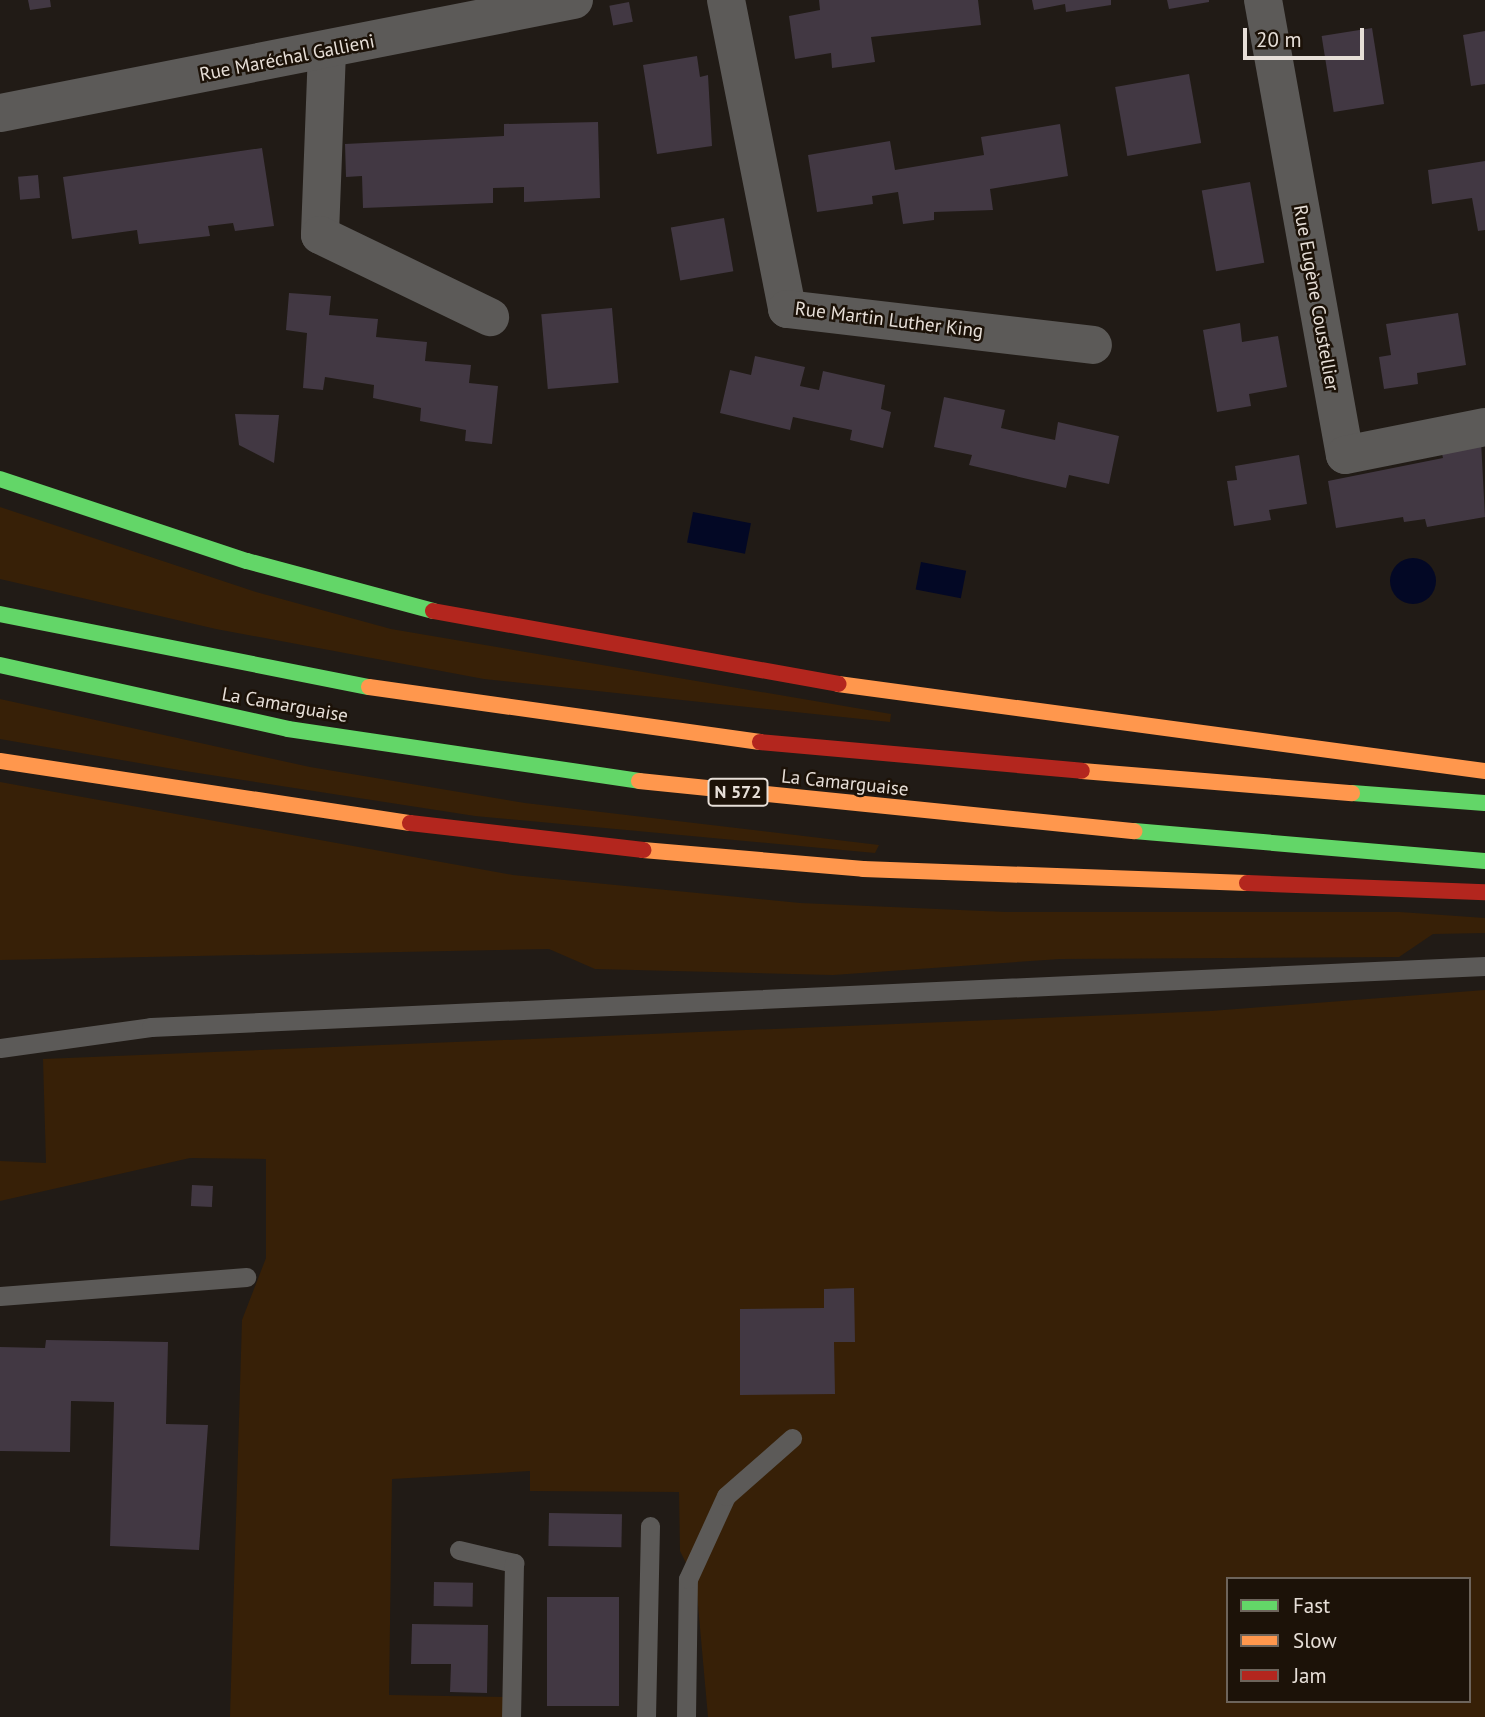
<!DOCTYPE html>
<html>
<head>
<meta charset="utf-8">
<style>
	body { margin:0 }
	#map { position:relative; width:1485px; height:1717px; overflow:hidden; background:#211b16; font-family:"PT Sans",sans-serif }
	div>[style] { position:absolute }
	.green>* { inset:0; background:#372007 }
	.water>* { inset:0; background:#030825; transform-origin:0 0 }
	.round { border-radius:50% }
	.building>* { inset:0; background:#423843; transform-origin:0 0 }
	.lane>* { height:19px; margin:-9.5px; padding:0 9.5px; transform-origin:9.5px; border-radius:9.5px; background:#5c5a58 }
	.street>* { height:38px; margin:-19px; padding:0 19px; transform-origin:19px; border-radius:19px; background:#5c5a58 }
	.fast>* { height:16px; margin:-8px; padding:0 8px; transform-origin:8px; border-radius:8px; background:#63d668 }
	.slow>* { height:16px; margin:-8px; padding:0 8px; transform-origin:8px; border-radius:8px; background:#ff974d }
	.jam>* { height:16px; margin:-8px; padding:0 8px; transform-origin:8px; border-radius:8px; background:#b3261e }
	span { translate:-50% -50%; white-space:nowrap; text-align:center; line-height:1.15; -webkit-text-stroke:5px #1c1208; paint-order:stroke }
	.shield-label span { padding:2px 5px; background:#1c1208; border:2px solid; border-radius:5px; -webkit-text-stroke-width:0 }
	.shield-label { font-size:18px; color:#e7dfd8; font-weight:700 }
	.street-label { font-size:19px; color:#e7dfd8 }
	.legend { position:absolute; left:1226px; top:1577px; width:245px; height:126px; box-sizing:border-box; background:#1c1208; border:2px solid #6d645b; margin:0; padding:9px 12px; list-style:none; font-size:21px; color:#e7dfd8 }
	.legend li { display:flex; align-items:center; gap:14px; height:35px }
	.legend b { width:35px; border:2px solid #6d645b }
	.scale { position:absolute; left:1243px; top:28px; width:121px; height:32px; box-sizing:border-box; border:4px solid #e7dfd8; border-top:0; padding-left:9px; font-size:21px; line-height:24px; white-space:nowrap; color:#e7dfd8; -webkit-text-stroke:5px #1c1208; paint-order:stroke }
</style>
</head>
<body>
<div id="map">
	<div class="green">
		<div style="clip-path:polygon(0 507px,256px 592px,391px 629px,891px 714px,890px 722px,484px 679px,216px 629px,0 579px)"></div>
		<div style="clip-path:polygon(0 699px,310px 767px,525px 803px,879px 845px,875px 853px,475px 816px,185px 771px,0 739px)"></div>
		<div style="clip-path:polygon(0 782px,513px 875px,800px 903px,1006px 912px,1400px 912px,1485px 918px,1485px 933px,1433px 934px,1399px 957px,1060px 959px,833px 975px,595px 969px,549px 949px,0 960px)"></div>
		<div style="clip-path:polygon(evenodd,1485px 990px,1485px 1717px,708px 1717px,696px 1583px,680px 1551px,679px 1492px,530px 1491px,530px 1471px,392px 1479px,389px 1695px,505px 1697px,504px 1717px,230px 1717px,242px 1320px,266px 1258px,266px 1159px,190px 1158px,0 1201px,0 1161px,46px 1163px,43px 1059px,1211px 1011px,1485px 990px,1228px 1579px,1469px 1579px,1469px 1701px,1228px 1701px,1228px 1579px)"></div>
	</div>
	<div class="water">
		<div style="left:693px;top:512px;width:59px;height:31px;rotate:11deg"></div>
		<div class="round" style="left:1390px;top:558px;width:46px;height:46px"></div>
		<div style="left:921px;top:562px;width:46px;height:28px;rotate:11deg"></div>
	</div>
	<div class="building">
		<div style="clip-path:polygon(28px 0,50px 0,51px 7px,30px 10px)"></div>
		<div style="clip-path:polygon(819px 0,978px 0,981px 25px,871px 37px,875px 62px,832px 68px,831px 53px,795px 59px,789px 16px,820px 10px)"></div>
		<div style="clip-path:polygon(1032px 0,1111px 0,1111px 5px,1066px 12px,1065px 4px,1034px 10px)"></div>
		<div style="clip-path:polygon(1167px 0,1209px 0,1209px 2px,1169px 9px)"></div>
		<div style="left:629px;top:2px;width:20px;height:20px;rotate:79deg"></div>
		<div style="left:1372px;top:28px;width:77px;height:51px;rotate:81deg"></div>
		<div style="clip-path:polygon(1485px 31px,1485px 84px,1471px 86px,1463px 35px)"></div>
		<div style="clip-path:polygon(697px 56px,700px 77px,708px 75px,712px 146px,657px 154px,643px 65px)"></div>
		<div style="left:1189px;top:74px;width:70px;height:75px;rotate:80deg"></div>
		<div style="clip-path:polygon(598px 122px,600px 198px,524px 202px,524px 187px,493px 188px,493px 203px,363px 208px,362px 176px,346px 177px,345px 144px,504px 136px,504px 124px)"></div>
		<div style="clip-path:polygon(1060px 124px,1068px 176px,990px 189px,993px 210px,934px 212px,934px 220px,903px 224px,898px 192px,872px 196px,873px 204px,817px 212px,808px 155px,890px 141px,895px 170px,984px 155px,981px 137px)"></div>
		<div style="clip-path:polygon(262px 148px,274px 226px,235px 231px,233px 223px,208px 226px,210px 236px,139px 244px,137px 230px,72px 239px,63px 177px)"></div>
		<div style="clip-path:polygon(1485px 161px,1485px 230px,1478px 231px,1472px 198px,1432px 204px,1428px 170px)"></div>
		<div style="left:38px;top:175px;width:23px;height:20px;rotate:85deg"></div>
		<div style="left:1250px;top:182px;width:82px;height:49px;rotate:80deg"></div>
		<div style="left:724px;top:218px;width:54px;height:54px;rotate:80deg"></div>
		<div style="clip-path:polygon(289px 293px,331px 296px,329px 315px,378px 319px,376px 337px,427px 342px,425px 361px,471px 365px,469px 383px,498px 386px,492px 444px,465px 441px,466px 430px,420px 421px,421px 408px,373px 398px,374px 385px,325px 377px,323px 390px,303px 388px,307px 333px,286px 330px)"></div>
		<div style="left:612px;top:308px;width:75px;height:71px;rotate:85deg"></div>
		<div style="clip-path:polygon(1458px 313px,1466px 365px,1417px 373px,1418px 384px,1384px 389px,1379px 357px,1391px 355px,1386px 324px)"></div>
		<div style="clip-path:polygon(1240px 323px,1242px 342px,1278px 336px,1287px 387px,1249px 394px,1251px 406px,1217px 412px,1203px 330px)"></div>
		<div style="clip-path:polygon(755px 356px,805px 367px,800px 386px,819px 390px,823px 371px,885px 385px,881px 409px,891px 412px,883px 448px,850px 440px,852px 430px,793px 417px,790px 430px,720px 413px,730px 370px,751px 375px)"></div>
		<div style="clip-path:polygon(944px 397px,1005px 410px,1001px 428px,1027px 434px,1055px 440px,1058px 422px,1119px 436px,1109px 484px,1069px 475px,1066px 488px,969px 465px,972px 455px,934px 447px)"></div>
		<div style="clip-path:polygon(235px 414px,279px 415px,274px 463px,239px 445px)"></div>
		<div style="clip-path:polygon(1481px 441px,1485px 517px,1427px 527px,1425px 519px,1404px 522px,1403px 517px,1336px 528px,1328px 481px,1443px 458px,1441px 450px)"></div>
		<div style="clip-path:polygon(1299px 455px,1307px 504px,1269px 510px,1271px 520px,1234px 526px,1227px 481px,1237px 480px,1235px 466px)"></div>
		<div style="left:192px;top:1185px;width:21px;height:21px;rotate:3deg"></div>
		<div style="clip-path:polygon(854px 1288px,855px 1342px,834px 1342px,835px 1394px,740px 1395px,740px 1309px,824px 1308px,824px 1289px)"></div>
		<div style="clip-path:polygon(46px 1340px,168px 1342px,166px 1424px,208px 1425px,199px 1550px,110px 1546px,114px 1402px,71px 1401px,70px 1452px,0 1451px,0 1347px,45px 1348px)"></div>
		<div style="left:549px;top:1513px;width:73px;height:33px;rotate:1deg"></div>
		<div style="left:434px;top:1582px;width:39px;height:24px;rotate:1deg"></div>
		<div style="left:547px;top:1597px;width:72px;height:109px"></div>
		<div style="clip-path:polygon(412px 1624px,488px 1625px,487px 1693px,450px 1692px,451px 1664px,411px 1664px)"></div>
	</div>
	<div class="lane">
		<div style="left:0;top:1048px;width:152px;rotate:-7.9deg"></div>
		<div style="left:151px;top:1027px;width:1335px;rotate:-2.62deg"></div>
		<div style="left:0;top:1296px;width:247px;rotate:-4.4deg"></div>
		<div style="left:459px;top:1550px;width:57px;rotate:13.3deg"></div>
		<div style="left:514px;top:1563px;width:154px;rotate:91.1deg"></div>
		<div style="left:646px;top:1717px;width:191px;rotate:-88.8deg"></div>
		<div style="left:686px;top:1717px;width:138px;rotate:-89.2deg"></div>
		<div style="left:688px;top:1579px;width:91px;rotate:-65.4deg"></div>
		<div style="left:726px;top:1496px;width:88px;rotate:-41.3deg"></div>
	</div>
	<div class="street">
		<div style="left:726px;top:0;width:315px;rotate:78.8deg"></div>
		<div style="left:787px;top:309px;width:308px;rotate:6.7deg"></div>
		<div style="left:1263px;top:0;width:462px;rotate:79.8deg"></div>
		<div style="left:1345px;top:455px;width:143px;rotate:-11.3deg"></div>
		<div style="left:327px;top:51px;width:184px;rotate:92.2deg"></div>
		<div style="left:320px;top:235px;width:189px;rotate:25.8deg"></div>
		<div style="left:0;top:113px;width:585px;rotate:-11.14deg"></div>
	</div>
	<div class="fast">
		<div style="left:0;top:479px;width:260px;rotate:18.4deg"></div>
		<div style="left:247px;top:561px;width:193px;rotate:15deg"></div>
		<div style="left:0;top:614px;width:376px;rotate:11.2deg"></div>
		<div style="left:0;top:665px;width:295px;rotate:12.5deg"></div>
		<div style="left:288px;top:729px;width:355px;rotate:8.4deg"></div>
		<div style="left:1352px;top:793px;width:133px;rotate:4.3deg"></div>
		<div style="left:1134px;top:831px;width:352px;rotate:4.9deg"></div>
	</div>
	<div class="slow">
		<div style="left:838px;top:684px;width:653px;rotate:7.66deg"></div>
		<div style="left:369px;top:687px;width:395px;rotate:8deg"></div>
		<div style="left:0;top:761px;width:415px;rotate:8.6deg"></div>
		<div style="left:1082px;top:771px;width:271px;rotate:4.7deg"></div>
		<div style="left:639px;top:781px;width:498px;rotate:5.8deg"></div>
		<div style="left:643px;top:850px;width:221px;rotate:4.9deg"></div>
		<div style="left:863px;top:869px;width:384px;rotate:2.1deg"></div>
	</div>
	<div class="jam">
		<div style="left:433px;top:611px;width:412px;rotate:10.2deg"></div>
		<div style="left:760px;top:742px;width:323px;rotate:5.1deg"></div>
		<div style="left:410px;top:823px;width:235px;rotate:6.6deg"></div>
		<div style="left:1247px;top:883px;width:238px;rotate:2.2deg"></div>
	</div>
	<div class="shield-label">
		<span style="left:738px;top:792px">N 572</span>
	</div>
	<div class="street-label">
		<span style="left:287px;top:58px;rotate:-11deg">Rue Maréchal Gallieni</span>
		<span style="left:1316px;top:298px;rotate:80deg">Rue Eugène Coustellier</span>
		<span style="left:889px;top:320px;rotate:7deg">Rue Martin Luther King</span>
		<span style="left:285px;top:705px;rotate:10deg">La Camarguaise</span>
		<span style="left:845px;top:783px;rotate:6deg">La Camarguaise</span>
	</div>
	<ul class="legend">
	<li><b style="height:9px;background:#63d668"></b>Fast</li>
	<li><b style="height:9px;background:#ff974d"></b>Slow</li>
	<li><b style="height:9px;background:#b3261e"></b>Jam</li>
	</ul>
	<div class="scale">20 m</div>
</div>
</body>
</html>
